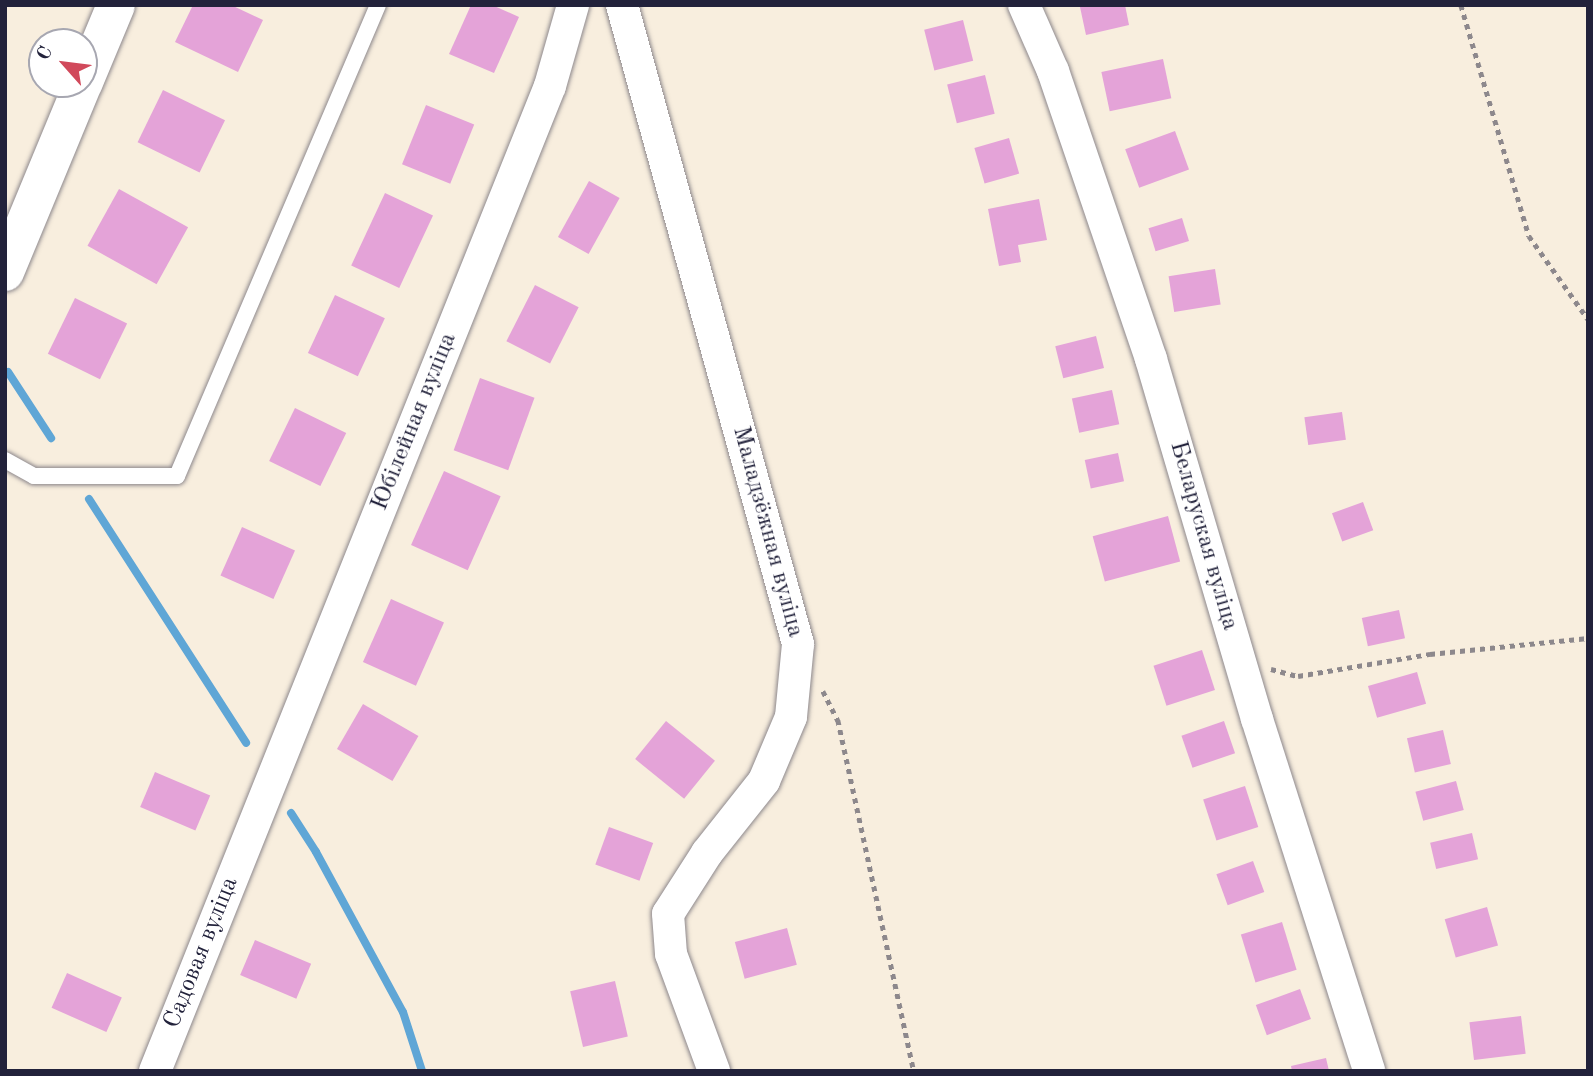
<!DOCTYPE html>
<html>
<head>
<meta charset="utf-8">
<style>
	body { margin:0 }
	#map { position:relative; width:1593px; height:1076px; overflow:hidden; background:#f8eede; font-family:"Old Standard TT",serif }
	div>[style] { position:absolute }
	.stream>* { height:8px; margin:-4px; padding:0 4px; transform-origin:4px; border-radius:4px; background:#5fa6d6 }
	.building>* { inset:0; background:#e4a3d8; transform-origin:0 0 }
	.path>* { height:4.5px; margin-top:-2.25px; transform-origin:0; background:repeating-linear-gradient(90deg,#8d888c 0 5px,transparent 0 10px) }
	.roads { filter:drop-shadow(0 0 2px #8d888c) drop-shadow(0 0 2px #8d888c) }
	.service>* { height:16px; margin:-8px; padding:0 8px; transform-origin:8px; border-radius:8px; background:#fff }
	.minor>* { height:32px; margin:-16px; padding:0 16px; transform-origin:16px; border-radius:16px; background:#fff }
	.tertiary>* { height:38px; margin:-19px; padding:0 19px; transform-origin:19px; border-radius:19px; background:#fff }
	span { translate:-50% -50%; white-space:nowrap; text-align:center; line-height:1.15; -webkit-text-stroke:5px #fff; paint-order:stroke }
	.street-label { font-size:24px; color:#22223b }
	.frame { position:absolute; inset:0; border:7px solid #22223b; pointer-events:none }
	.north { position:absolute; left:28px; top:28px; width:70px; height:70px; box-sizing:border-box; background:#fff; border:2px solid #a7a7b1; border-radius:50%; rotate:298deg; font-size:19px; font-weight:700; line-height:28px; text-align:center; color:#22223b }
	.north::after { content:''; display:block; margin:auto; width:24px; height:32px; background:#d1495b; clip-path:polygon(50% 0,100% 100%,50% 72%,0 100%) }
</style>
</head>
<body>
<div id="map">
	<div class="stream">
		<div style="left:8px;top:372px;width:79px;rotate:56.9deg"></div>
		<div style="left:89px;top:499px;width:290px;rotate:57.2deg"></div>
		<div style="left:291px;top:813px;width:46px;rotate:57.3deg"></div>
		<div style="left:316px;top:852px;width:182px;rotate:61.5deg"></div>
		<div style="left:403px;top:1012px;width:62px;rotate:72.1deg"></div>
	</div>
	<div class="building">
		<div style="clip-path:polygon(193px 5px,231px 5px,263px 20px,238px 72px,175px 42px)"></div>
		<div style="clip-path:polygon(471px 5px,492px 5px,519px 17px,494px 73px,449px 54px)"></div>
		<div style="clip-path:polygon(1089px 5px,1125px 5px,1129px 25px,1086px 35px,1080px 7px)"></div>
		<div style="left:963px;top:20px;width:42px;height:40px;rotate:76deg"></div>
		<div style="left:1163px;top:59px;width:40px;height:63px;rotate:78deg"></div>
		<div style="left:985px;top:75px;width:40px;height:39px;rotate:76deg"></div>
		<div style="left:163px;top:90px;width:69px;height:58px;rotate:26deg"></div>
		<div style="left:426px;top:105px;width:52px;height:64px;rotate:22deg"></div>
		<div style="left:1175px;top:131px;width:41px;height:53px;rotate:70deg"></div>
		<div style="left:1009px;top:138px;width:37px;height:36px;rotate:74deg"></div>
		<div style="left:589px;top:181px;width:35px;height:64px;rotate:29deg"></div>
		<div style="left:119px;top:189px;width:79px;height:65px;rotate:29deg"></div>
		<div style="left:385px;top:193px;width:53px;height:80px;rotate:25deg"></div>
		<div style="clip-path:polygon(1039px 199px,1047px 240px,1018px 245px,1021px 262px,999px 266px,988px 209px)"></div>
		<div style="left:1182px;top:218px;width:24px;height:35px;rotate:73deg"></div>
		<div style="left:1215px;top:269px;width:36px;height:47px;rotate:81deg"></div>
		<div style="left:535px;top:285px;width:49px;height:63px;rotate:27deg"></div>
		<div style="left:335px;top:295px;width:55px;height:64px;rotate:25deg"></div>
		<div style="left:75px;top:298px;width:58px;height:62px;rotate:26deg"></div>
		<div style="left:1096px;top:336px;width:33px;height:42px;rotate:76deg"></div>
		<div style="left:480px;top:378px;width:58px;height:77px;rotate:20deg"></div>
		<div style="left:1112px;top:390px;width:35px;height:41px;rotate:78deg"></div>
		<div style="left:295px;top:408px;width:57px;height:59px;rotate:26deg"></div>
		<div style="left:1342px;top:412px;width:28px;height:38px;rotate:82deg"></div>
		<div style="left:1118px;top:453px;width:29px;height:34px;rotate:78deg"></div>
		<div style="left:444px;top:471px;width:62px;height:81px;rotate:24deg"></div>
		<div style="left:1363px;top:502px;width:30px;height:33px;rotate:70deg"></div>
		<div style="left:1168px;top:516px;width:47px;height:78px;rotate:75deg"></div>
		<div style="left:242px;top:527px;width:58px;height:53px;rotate:24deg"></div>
		<div style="left:391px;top:599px;width:58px;height:69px;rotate:24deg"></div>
		<div style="left:1399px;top:610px;width:29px;height:38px;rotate:78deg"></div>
		<div style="left:1202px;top:650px;width:42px;height:51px;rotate:72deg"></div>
		<div style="left:1417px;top:672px;width:33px;height:51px;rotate:74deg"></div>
		<div style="left:363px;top:704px;width:64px;height:52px;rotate:30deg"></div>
		<div style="left:666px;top:721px;width:63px;height:49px;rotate:39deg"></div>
		<div style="left:1224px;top:721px;width:34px;height:45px;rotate:71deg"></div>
		<div style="left:1443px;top:730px;width:35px;height:37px;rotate:77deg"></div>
		<div style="left:155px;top:772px;width:60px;height:38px;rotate:23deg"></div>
		<div style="left:1456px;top:781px;width:30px;height:42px;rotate:75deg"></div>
		<div style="left:1245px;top:786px;width:43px;height:44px;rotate:72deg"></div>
		<div style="left:609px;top:827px;width:47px;height:40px;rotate:20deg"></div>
		<div style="left:1472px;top:833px;width:27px;height:43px;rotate:77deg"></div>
		<div style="left:1253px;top:861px;width:33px;height:39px;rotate:70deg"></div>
		<div style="left:1487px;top:907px;width:40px;height:44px;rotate:74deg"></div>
		<div style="left:1282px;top:922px;width:50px;height:43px;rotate:73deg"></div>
		<div style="left:787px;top:928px;width:38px;height:54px;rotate:75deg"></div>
		<div style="left:255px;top:940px;width:61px;height:38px;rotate:23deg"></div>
		<div style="left:67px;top:973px;width:60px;height:38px;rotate:24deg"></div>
		<div style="left:615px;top:981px;width:57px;height:46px;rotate:77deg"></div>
		<div style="left:1300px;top:989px;width:32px;height:47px;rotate:70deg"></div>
		<div style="left:1521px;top:1016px;width:38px;height:52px;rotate:83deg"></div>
		<div style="clip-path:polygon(1326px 1058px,1329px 1071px,1292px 1071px,1291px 1066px)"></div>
	</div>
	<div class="path">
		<div style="left:1461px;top:5px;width:241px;rotate:73.6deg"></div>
		<div style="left:1529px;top:236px;width:102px;rotate:54.6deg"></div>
		<div style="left:1271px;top:669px;width:28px;rotate:15deg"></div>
		<div style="left:1298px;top:676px;width:134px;rotate:-9.5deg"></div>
		<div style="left:1430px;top:654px;width:159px;rotate:-5.8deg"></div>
		<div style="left:823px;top:691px;width:33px;rotate:63deg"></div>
		<div style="left:838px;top:720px;width:359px;rotate:77.8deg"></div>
	</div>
	<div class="roads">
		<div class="service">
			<div style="left:5px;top:460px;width:33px;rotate:29deg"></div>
			<div style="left:34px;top:476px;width:143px"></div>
			<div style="left:177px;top:476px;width:512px;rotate:-66.89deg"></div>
		</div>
		<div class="minor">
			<div style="left:622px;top:5px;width:663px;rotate:74.6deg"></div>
			<div style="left:798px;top:644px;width:73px;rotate:95.5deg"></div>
			<div style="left:791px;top:717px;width:69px;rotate:112.9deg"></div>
			<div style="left:764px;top:781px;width:92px;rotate:128.4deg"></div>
			<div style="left:707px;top:853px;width:72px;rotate:122.6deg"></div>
			<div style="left:668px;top:914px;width:40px;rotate:85.7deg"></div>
			<div style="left:671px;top:954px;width:125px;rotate:69.8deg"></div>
			<div style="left:1024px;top:5px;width:72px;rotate:66.3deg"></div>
			<div style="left:1053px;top:71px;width:304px;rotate:71.2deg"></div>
			<div style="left:1151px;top:359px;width:375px;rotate:73.6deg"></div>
			<div style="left:1257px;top:719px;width:369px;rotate:72.3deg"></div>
			<div style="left:155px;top:1071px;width:1061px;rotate:-68.15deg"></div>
			<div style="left:550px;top:86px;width:84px;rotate:-74.1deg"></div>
		</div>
		<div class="tertiary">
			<div style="left:84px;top:82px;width:83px;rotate:-67.4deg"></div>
			<div style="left:5px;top:272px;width:204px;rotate:-67.5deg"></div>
		</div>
	</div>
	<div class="street-label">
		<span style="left:415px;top:422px;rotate:-68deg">Юбілейная вуліца</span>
		<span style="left:767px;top:532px;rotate:75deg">Маладзёжная вуліца</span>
		<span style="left:1203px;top:536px;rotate:74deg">Беларуская вуліца</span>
		<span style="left:202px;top:953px;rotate:-68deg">Садовая вуліца</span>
	</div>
	<div class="frame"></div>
	<div class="north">С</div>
</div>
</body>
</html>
